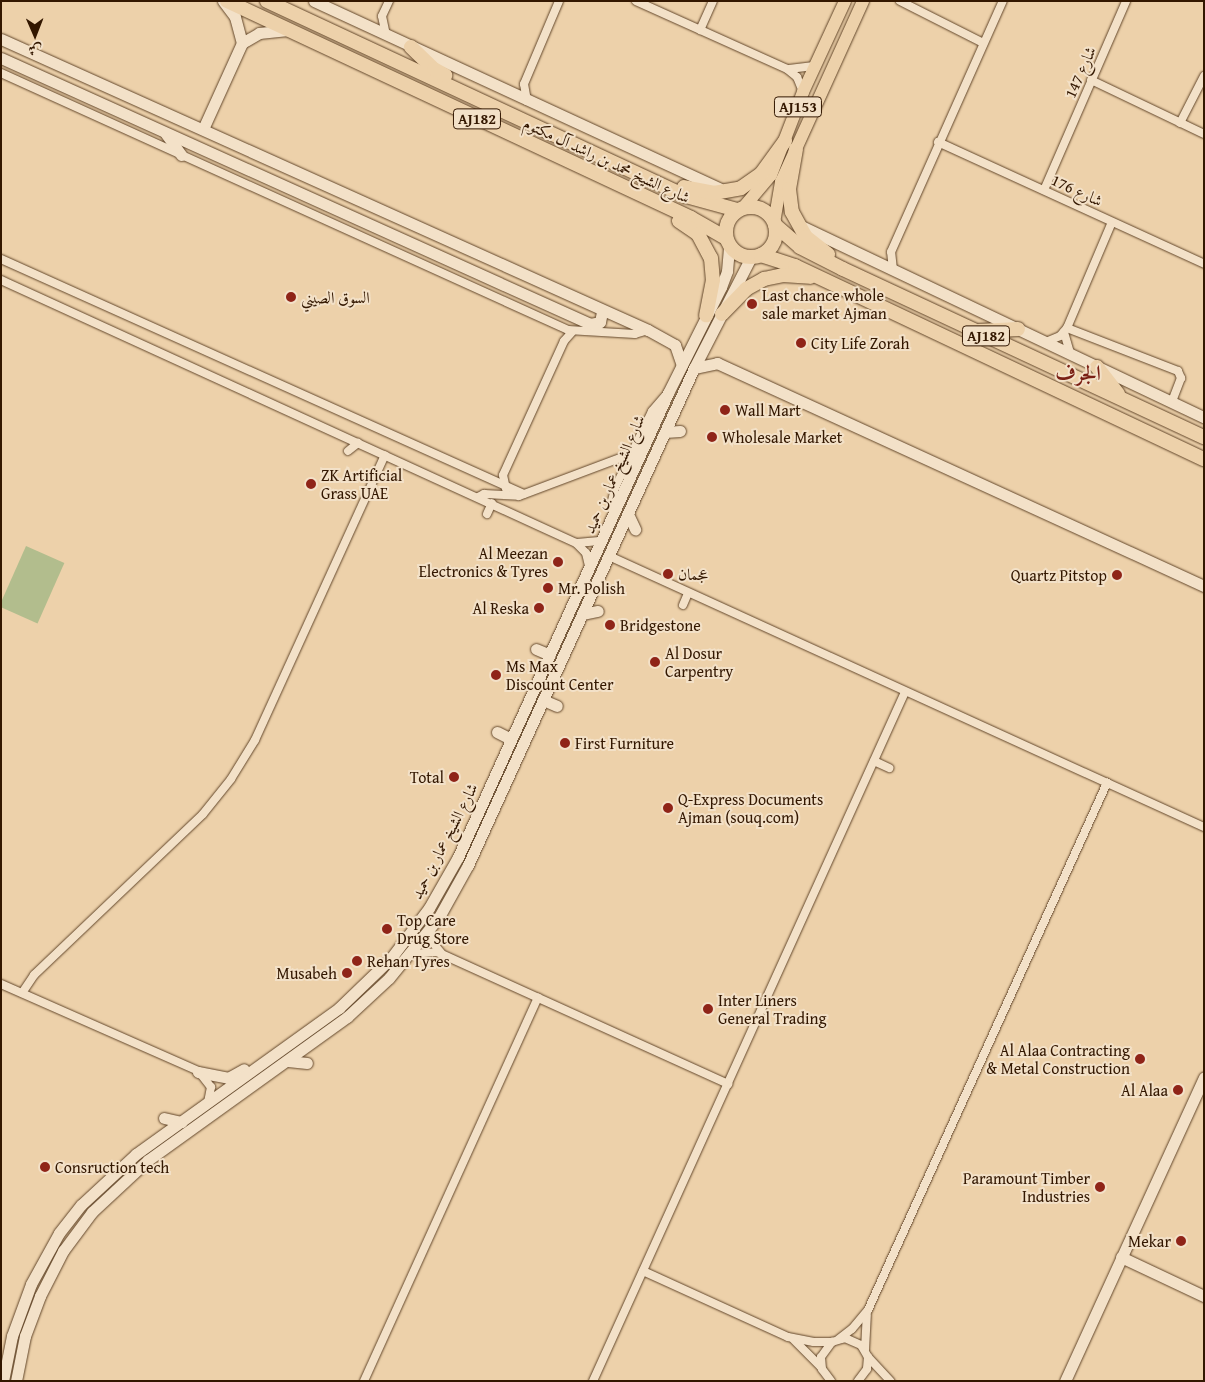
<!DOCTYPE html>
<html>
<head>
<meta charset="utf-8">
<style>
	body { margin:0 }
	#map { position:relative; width:1205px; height:1382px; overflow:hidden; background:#edd1aa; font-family:"Gentium Book Plus",Amiri,serif }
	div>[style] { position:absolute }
	.green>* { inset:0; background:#b2bd8d; transform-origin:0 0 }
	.roads { filter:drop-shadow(0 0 1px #62462a) drop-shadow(0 0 1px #62462a) }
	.street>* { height:8px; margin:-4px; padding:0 4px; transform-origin:4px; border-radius:4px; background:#f3e1c8 }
	.secondary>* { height:11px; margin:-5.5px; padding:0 5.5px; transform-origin:5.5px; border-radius:5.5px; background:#f3e1c8 }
	.primary>* { height:12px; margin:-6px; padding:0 6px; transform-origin:6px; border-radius:6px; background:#edd1aa }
	.highway>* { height:14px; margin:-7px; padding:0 7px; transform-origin:7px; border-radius:7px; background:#edd1aa }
	.highway>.ring { margin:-7px; padding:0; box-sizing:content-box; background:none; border:14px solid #edd1aa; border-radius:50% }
	.dots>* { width:14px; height:14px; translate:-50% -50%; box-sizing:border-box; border:2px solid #f3e1c8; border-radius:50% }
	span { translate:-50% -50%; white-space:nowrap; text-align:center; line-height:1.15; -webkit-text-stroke:4px #f3e1c8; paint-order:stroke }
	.shield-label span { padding:1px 4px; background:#f3e1c8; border:1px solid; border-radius:4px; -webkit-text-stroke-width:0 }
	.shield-label { font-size:15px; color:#331700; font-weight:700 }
	.street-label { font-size:16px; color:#331700 }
	.poi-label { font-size:16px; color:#331700 }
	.left { translate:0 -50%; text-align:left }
	.right { translate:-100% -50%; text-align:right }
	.district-label { font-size:21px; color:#7a1f14; font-weight:700 }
	.frame { position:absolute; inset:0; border:2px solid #331700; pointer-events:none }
	.north { position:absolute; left:10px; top:10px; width:50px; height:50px; -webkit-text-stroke:4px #f3e1c8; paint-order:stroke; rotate:179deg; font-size:14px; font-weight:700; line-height:20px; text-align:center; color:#331700 }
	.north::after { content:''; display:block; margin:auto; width:18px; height:22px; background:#331700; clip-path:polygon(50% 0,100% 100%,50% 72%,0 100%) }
</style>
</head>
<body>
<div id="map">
	<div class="green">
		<div style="left:26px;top:546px;width:42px;height:66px;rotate:24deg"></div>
	</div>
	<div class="roads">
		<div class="street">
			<div style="left:636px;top:1px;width:166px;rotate:24.2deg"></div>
			<div style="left:787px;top:69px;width:13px;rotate:39deg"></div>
			<div style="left:797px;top:77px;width:16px;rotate:68deg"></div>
			<div style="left:900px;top:1px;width:93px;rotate:26.8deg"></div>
			<div style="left:700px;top:30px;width:32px;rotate:-66deg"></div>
			<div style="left:386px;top:35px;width:19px;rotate:-102deg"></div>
			<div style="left:382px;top:16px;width:17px;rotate:-65deg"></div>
			<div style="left:789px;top:69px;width:25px;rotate:-7deg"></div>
			<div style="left:1px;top:73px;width:623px;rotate:24.38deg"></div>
			<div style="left:568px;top:330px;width:67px;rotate:3.4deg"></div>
			<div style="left:635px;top:334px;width:14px;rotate:-17deg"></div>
			<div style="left:1091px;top:80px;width:125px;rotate:25.5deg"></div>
			<div style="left:527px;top:101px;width:17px;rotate:-100deg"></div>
			<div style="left:524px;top:84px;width:90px;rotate:-67.1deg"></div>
			<div style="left:1180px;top:123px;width:53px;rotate:-62.9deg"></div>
			<div style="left:938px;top:142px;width:293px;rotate:24.6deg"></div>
			<div style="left:1044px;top:190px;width:206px;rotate:-66.5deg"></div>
			<div style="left:1px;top:259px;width:573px;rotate:24.2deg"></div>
			<div style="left:893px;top:270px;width:18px;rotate:-96deg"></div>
			<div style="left:891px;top:252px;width:275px;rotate:-66deg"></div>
			<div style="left:1px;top:280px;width:632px;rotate:24.58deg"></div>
			<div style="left:576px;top:543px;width:14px;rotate:45deg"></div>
			<div style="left:586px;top:553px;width:13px;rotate:77deg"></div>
			<div style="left:1067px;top:328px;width:119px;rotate:21.2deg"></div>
			<div style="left:1178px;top:371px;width:8px;rotate:67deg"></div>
			<div style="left:1181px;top:378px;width:26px;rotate:111deg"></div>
			<div style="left:1064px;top:332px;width:22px;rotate:74deg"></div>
			<div style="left:1046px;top:342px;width:15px;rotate:-23deg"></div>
			<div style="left:1060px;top:336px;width:11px;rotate:-49deg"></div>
			<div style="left:1067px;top:328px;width:115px;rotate:-67deg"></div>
			<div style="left:348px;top:451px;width:13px;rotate:-39deg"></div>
			<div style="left:506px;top:489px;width:14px;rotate:-102deg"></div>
			<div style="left:503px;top:475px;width:147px;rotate:-65.5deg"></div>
			<div style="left:564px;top:341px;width:12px;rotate:-48deg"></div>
			<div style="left:478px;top:497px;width:7px;rotate:-27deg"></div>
			<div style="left:484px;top:494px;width:35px;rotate:3deg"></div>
			<div style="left:519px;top:496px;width:120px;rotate:-20.6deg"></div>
			<div style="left:614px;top:513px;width:12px;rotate:-99deg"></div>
			<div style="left:612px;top:501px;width:13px;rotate:-77deg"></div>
			<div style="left:615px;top:488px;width:85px;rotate:-64.3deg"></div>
			<div style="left:652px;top:411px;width:20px;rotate:-49deg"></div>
			<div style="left:487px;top:514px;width:12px;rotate:-66deg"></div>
			<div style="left:577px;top:543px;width:25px;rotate:-5deg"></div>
			<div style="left:609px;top:556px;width:654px;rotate:24.49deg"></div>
			<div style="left:683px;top:605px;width:13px;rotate:-67deg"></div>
			<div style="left:874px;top:761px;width:17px;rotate:25deg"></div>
			<div style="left:430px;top:929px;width:14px;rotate:78deg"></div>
			<div style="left:433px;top:943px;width:13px;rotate:51deg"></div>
			<div style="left:410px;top:954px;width:27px;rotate:-4deg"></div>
			<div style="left:437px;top:952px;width:320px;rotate:24.4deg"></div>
			<div style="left:1px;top:984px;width:221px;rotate:23.8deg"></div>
			<div style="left:22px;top:993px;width:22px;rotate:-56deg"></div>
			<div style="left:34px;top:975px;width:233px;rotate:-43.6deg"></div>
			<div style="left:203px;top:814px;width:45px;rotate:-51.3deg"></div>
			<div style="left:231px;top:779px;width:46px;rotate:-58.4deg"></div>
			<div style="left:255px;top:740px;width:313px;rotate:-65.5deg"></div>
			<div style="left:200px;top:1073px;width:18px;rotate:52deg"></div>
			<div style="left:211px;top:1087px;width:15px;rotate:101deg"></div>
			<div style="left:643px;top:1271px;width:159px;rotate:24.5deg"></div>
			<div style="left:788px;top:1337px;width:26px;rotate:11deg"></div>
			<div style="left:814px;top:1342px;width:18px"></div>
			<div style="left:839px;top:1339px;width:16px;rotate:-38deg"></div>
			<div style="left:852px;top:1329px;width:25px;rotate:-50deg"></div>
			<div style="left:868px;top:1310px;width:579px;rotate:-65.61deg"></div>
			<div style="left:794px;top:1340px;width:38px;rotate:45deg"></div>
			<div style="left:865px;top:1350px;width:35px;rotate:-87deg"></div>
			<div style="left:868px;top:1357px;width:33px;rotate:47deg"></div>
			<div style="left:364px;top:1381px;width:421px;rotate:-65.6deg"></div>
			<div style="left:593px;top:1381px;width:756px;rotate:-65.64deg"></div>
			<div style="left:831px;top:1381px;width:15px;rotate:-127deg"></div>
			<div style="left:822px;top:1369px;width:12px;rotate:-95deg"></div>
			<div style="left:821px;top:1357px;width:19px;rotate:-54deg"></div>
			<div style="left:832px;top:1342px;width:14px;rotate:-17deg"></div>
			<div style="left:845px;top:1338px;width:17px;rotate:24deg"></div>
			<div style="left:861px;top:1345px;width:14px;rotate:60deg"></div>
			<div style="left:868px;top:1357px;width:12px;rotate:95deg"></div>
			<div style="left:867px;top:1369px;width:15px;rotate:127deg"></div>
		</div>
		<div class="secondary">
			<div style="left:223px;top:1px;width:20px;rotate:53deg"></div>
			<div style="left:235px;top:17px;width:27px;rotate:75deg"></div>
			<div style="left:314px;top:1px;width:447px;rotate:24.8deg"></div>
			<div style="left:1px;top:39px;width:709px;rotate:24.22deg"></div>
			<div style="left:648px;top:330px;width:31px;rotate:29deg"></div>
			<div style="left:675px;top:345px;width:21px;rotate:71deg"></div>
			<div style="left:1px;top:58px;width:646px;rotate:24.3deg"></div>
			<div style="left:590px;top:324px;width:10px;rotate:-11deg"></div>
			<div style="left:600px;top:322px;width:10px;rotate:-79deg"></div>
			<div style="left:203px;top:129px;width:94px;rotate:-65.6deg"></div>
			<div style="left:242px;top:43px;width:20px;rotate:-30deg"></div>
			<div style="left:259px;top:33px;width:29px;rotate:-6deg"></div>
			<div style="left:166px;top:134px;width:26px;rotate:54deg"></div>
			<div style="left:799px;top:225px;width:448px;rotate:25.4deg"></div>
			<div style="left:694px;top:368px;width:24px;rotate:-12deg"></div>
			<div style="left:717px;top:363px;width:536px;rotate:24.6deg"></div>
			<div style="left:665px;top:432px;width:15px;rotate:-4deg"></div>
			<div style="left:628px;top:514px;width:17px;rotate:65deg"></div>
			<div style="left:582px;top:614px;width:16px;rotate:-11deg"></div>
			<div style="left:536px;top:649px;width:15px;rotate:23deg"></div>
			<div style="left:543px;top:700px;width:15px;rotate:23deg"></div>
			<div style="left:497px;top:732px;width:16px;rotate:27deg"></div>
			<div style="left:288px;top:1061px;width:19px;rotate:6deg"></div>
			<div style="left:198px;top:1072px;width:31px;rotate:11deg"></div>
			<div style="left:228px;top:1078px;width:18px;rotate:-29deg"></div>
			<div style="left:164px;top:1118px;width:18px;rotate:13deg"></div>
			<div style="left:1121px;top:1257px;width:92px;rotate:25.2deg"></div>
			<div style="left:3px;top:1381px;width:46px;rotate:-78.7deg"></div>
			<div style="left:12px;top:1336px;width:55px;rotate:-69.9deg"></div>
			<div style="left:31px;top:1284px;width:58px;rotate:-61.2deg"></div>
			<div style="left:59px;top:1233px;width:36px;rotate:-52deg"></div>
			<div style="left:81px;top:1205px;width:75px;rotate:-42.8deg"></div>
			<div style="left:136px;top:1154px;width:250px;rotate:-35.7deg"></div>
			<div style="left:339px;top:1008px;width:72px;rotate:-43.9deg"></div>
			<div style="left:391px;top:958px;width:63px;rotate:-52.8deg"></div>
			<div style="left:429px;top:908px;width:59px;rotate:-60.4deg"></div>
			<div style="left:458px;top:857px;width:509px;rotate:-65.65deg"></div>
			<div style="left:668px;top:393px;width:119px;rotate:-63.4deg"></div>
			<div style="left:721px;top:287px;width:17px;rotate:-69deg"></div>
			<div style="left:727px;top:271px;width:25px;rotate:-85deg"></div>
			<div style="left:16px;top:1381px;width:46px;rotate:-78.7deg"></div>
			<div style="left:25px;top:1336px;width:43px;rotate:-69.4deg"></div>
			<div style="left:40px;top:1296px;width:51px;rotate:-62.9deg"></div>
			<div style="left:63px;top:1251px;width:49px;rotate:-53.4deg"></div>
			<div style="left:92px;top:1212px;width:76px;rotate:-42.9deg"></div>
			<div style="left:148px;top:1160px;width:245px;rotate:-35.7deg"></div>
			<div style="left:347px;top:1017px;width:57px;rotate:-42.9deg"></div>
			<div style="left:389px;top:978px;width:79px;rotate:-50.7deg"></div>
			<div style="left:439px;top:917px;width:60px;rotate:-60.9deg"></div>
			<div style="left:468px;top:865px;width:546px;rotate:-65.55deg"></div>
			<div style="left:694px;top:368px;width:125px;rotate:-62.8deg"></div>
			<div style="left:1065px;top:1381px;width:334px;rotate:-65.4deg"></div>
		</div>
		<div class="primary">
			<div style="left:743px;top:208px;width:43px;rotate:-49.7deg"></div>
			<div style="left:771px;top:175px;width:89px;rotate:-68.9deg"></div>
			<div style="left:803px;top:92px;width:100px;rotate:-65.2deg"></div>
			<div style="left:774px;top:223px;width:42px;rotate:-80.3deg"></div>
			<div style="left:781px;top:182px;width:199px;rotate:-65.6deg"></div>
		</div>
		<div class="highway">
			<div style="left:227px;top:1px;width:512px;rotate:25.06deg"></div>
			<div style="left:691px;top:218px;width:40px;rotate:29.7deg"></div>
			<div style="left:267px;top:1px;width:462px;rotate:25deg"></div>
			<div style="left:686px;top:196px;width:53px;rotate:15.4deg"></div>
			<div style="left:411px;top:47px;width:32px;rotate:44deg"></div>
			<div style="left:434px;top:69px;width:13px;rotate:29deg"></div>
			<div style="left:796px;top:149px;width:41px;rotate:99.9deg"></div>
			<div style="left:789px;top:189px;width:23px;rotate:83deg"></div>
			<div style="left:792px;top:212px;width:29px;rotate:61deg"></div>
			<div style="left:806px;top:237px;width:28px;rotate:38deg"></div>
			<div style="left:684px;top:187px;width:31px;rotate:11deg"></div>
			<div style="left:714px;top:193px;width:27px;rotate:-10deg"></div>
			<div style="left:741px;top:188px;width:24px;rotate:-35deg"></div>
			<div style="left:761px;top:174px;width:41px;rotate:-54deg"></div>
			<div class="ring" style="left:726px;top:207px;width:36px;height:36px"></div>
			<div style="left:679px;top:221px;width:23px;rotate:34deg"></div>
			<div style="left:698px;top:234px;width:27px;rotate:62deg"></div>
			<div style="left:711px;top:258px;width:22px;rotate:85deg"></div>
			<div style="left:713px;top:280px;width:36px;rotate:101deg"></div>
			<div style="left:775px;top:225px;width:33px;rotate:41deg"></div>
			<div style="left:800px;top:247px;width:48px;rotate:27.1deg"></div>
			<div style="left:843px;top:269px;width:398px;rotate:25deg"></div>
			<div style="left:761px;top:255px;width:36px;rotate:18deg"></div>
			<div style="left:795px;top:266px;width:452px;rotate:25.3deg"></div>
			<div style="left:722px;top:314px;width:35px;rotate:-46deg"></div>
			<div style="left:746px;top:289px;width:21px;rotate:-29deg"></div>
			<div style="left:764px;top:279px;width:19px;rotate:-12deg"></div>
			<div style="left:783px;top:275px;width:27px;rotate:4deg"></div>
			<div style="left:979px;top:331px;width:39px;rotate:-3deg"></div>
			<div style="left:1097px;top:367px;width:34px;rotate:52deg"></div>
		</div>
	</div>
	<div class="dots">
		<div style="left:291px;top:297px;background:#8f2418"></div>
		<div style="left:752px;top:304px;background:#8f2418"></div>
		<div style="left:801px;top:343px;background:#8f2418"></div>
		<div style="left:725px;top:410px;background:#8f2418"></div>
		<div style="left:712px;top:437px;background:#8f2418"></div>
		<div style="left:311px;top:484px;background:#8f2418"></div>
		<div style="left:558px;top:562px;background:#8f2418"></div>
		<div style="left:668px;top:574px;background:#8f2418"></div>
		<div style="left:1117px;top:575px;background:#8f2418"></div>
		<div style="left:548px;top:588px;background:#8f2418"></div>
		<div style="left:539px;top:608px;background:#8f2418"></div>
		<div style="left:610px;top:625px;background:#8f2418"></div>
		<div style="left:655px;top:662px;background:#8f2418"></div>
		<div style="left:496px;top:675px;background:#8f2418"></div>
		<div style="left:565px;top:743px;background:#8f2418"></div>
		<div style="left:454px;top:777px;background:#8f2418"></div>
		<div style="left:668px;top:808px;background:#8f2418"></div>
		<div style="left:387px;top:929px;background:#8f2418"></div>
		<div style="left:357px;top:961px;background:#8f2418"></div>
		<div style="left:347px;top:973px;background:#8f2418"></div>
		<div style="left:708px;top:1009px;background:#8f2418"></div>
		<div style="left:1140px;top:1059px;background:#8f2418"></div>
		<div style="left:1178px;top:1090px;background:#8f2418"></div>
		<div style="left:45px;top:1167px;background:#8f2418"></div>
		<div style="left:1100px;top:1187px;background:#8f2418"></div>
		<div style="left:1181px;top:1241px;background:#8f2418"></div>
	</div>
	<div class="shield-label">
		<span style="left:798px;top:107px">AJ153</span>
		<span style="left:477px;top:119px">AJ182</span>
		<span style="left:986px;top:336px">AJ182</span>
	</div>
	<div class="street-label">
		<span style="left:1080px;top:72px;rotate:-66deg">شارع 147</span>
		<span style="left:607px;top:160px;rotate:25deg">شارع الشيخ محمد بن راشد آل مكتوم</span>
		<span style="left:1077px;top:190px;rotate:25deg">شارع 176</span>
		<span style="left:614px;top:474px;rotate:-66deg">شارع الشيخ عمار بن حميد</span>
		<span style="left:444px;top:841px;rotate:-63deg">شارع الشيخ عمار بن حميد</span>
	</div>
	<div class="poi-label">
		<span class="left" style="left:762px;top:304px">Last chance whole<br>sale market Ajman</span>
		<span class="left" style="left:301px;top:297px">السوق الصيني</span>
		<span class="left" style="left:811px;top:343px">City Life Zorah</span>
		<span class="left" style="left:735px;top:410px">Wall Mart</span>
		<span class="left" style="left:722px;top:437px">Wholesale Market</span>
		<span class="left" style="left:321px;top:484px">ZK Artificial<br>Grass UAE</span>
		<span class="right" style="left:548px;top:562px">Al Meezan<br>Electronics &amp; Tyres</span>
		<span class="left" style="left:678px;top:574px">عجمان</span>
		<span class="right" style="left:1107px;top:575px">Quartz Pitstop</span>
		<span class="left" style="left:558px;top:588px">Mr. Polish</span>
		<span class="right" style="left:529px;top:608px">Al Reska</span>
		<span class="left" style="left:620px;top:625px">Bridgestone</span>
		<span class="left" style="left:665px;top:662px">Al Dosur<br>Carpentry</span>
		<span class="left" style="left:506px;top:675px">Ms Max<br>Discount Center</span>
		<span class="left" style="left:575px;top:743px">First Furniture</span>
		<span class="right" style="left:444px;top:777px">Total</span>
		<span class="left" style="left:678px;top:808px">Q-Express Documents<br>Ajman (souq.com)</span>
		<span class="left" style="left:397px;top:929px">Top Care<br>Drug Store</span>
		<span class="left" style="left:367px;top:961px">Rehan Tyres</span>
		<span class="right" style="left:337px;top:973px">Musabeh</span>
		<span class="left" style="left:718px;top:1009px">Inter Liners<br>General Trading</span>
		<span class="right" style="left:1130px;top:1059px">Al Alaa Contracting<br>&amp; Metal Construction</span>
		<span class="right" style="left:1168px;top:1090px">Al Alaa</span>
		<span class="left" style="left:55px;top:1167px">Consruction tech</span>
		<span class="right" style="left:1090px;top:1187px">Paramount Timber<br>Industries</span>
		<span class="right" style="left:1171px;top:1241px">Mekar</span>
	</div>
	<div class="district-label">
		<span style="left:1078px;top:373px">الجرف</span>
	</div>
	<div class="frame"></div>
	<div class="north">ش</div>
</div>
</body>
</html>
